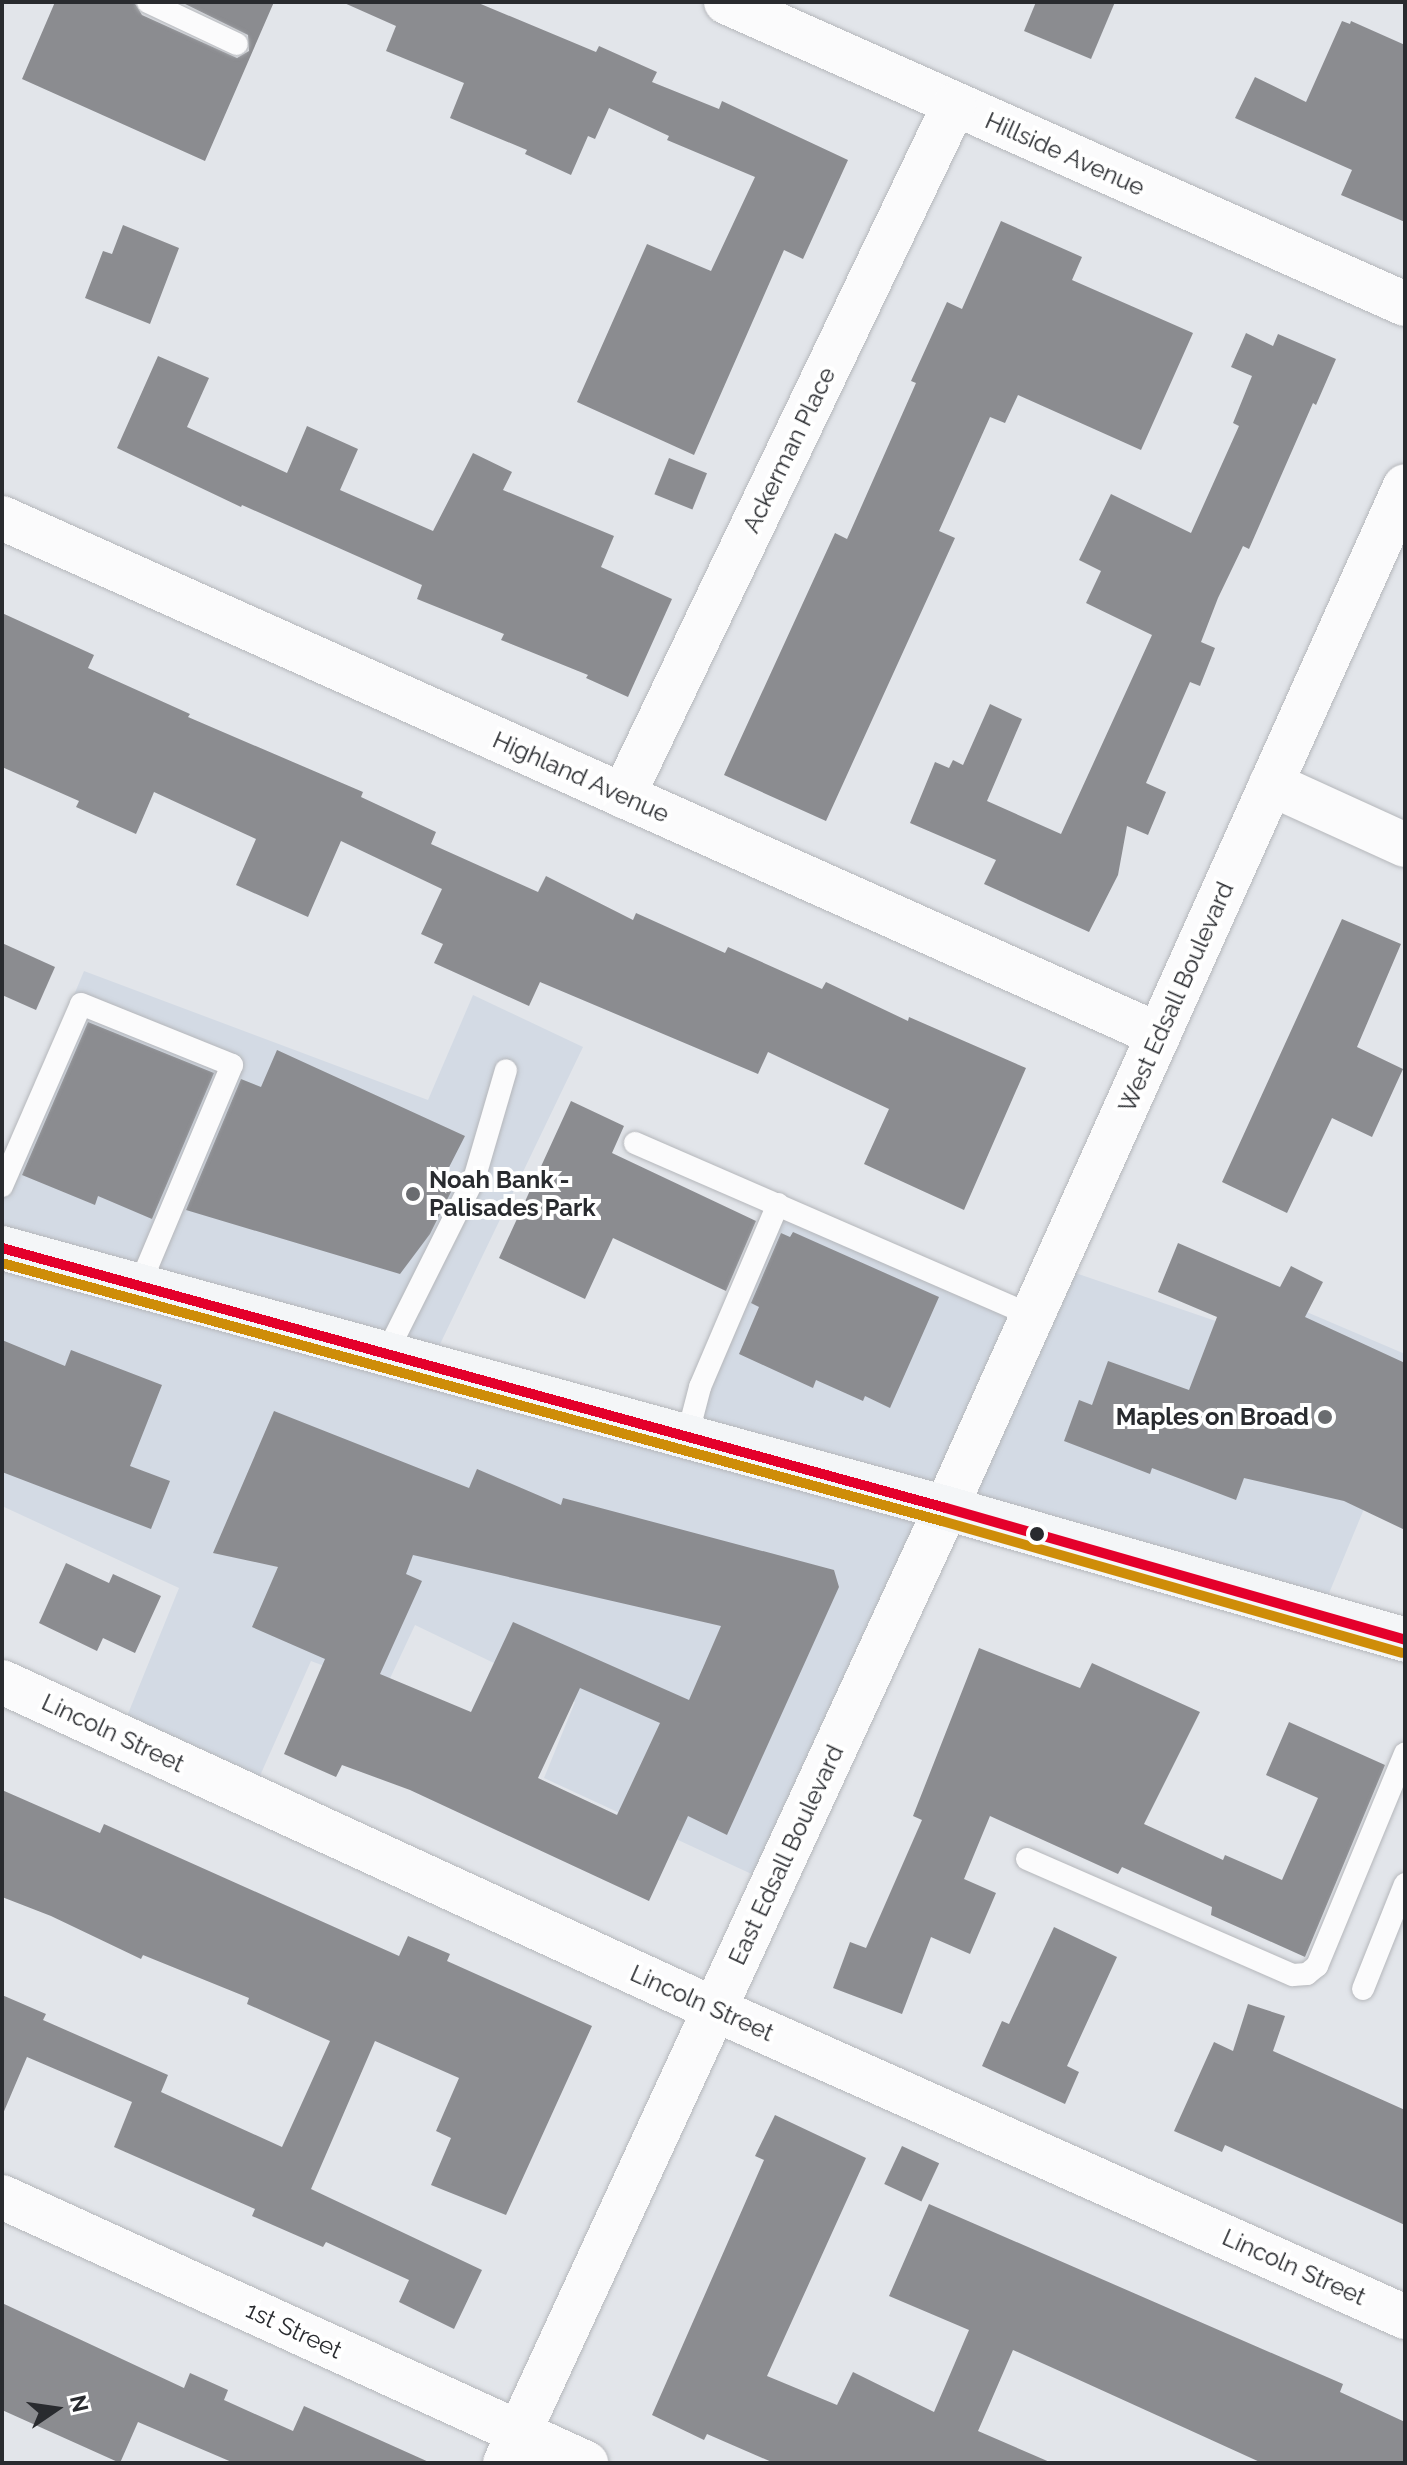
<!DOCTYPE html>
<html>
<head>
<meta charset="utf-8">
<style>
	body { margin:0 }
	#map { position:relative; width:1407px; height:2465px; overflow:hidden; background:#e2e5ea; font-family:Raleway,sans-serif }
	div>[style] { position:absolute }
	.built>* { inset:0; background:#d3dae4 }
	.building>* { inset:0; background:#8b8c90; transform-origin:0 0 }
	.roads { filter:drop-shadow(0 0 2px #b5b7bb) drop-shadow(0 0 2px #b5b7bb) }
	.service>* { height:22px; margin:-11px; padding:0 11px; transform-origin:11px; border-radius:11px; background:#fbfbfc }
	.minor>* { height:44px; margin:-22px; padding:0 22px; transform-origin:22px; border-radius:22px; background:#fbfbfc }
	.secondary>* { height:44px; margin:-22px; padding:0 22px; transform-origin:22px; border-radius:22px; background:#f4f6f8 }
	.bus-1>* { height:10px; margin:-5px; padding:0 5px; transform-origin:5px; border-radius:5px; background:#e4002b }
	.bus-2>* { height:10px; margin:-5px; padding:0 5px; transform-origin:5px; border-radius:5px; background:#ce8d09 }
	.dots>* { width:22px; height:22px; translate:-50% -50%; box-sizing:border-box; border:4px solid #fff; border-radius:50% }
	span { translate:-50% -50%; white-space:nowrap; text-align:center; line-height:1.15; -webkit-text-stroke:8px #fff; paint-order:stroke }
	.street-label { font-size:24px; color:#292b2f }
	.poi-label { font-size:24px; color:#292b2f; font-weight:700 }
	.left { translate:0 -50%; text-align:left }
	.right { translate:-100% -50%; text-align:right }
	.frame { position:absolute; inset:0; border:4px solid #292b2f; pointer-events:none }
	.north { position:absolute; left:16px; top:2369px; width:80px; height:80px; -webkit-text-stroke:6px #fff; paint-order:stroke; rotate:77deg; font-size:22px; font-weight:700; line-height:32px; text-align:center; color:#292b2f }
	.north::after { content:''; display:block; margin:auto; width:28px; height:36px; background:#292b2f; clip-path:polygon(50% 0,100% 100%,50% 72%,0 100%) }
</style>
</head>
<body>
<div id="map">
	<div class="built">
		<div style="clip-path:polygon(84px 971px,428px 1100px,473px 995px,583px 1047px,430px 1365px,687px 1436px,778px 1204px,1032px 1316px,1055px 1266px,1274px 1341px,1288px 1304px,1405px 1354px,1405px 1410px,1320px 1615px,945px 1508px,773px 1884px,544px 1778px,575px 1702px,415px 1625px,385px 1689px,311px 1661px,251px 1796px,119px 1736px,179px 1588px,2px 1506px,2px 1168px)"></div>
	</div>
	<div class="building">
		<div style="clip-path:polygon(55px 2px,134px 2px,142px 15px,237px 58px,249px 51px,248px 35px,181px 2px,274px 2px,205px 161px,22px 79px)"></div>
		<div style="clip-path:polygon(342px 2px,476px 2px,596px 52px,599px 46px,657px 72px,652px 82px,719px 109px,722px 101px,848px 160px,803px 259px,784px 250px,694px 455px,577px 402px,647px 244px,711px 271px,755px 177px,667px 140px,669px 136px,609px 108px,595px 139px,588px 136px,571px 175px,525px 154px,527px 150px,450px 118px,464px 83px,386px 51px,396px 26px)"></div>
		<div style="clip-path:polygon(1036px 2px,1115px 2px,1091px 59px,1024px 31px)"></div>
		<div style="clip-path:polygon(1342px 21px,1350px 24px,1351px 21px,1405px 45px,1405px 222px,1341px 195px,1352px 170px,1235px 118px,1255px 77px,1306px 102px)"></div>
		<div style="clip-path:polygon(1001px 221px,1082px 257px,1072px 280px,1193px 333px,1141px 450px,1018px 395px,1005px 423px,990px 417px,939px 531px,955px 538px,826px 821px,724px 775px,835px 533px,847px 539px,916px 383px,911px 381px,947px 302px,962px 309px)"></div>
		<div style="clip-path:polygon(123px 225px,179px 248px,150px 324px,85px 298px,103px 251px,112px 254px)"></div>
		<div style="clip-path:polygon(1246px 333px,1273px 346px,1278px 334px,1336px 359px,1316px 405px,1313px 403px,1249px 549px,1243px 546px,1218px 598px,1201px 642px,1215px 648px,1200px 686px,1190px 682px,1146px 783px,1166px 792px,1148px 835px,1127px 826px,1118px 875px,1089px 932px,984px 884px,996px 860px,910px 823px,935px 762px,949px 768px,953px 760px,963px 765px,990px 704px,1022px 719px,987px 801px,1061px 834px,1152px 635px,1086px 603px,1101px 571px,1079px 560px,1111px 494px,1191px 533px,1239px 426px,1233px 423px,1252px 376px,1231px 367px)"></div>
		<div style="clip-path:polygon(158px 356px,209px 378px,187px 427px,287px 473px,307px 426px,358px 449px,340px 490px,433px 531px,473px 453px,512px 472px,503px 490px,614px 536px,601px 567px,672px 599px,628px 697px,586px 678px,588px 675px,501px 640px,504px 634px,417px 599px,422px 585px,242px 505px,241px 507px,117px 448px)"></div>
		<div style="left:669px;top:458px;width:41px;height:39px;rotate:22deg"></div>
		<div style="clip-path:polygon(2px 613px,94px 655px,88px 668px,190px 714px,188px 717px,363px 792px,361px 797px,436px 832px,431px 844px,538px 892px,546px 876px,633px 920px,636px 913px,725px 953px,728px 947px,822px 989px,826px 982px,908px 1021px,909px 1017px,1026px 1068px,964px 1210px,864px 1164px,889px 1109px,768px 1052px,758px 1074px,540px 982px,529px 1006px,434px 963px,443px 944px,421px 934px,442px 889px,341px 841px,308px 917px,236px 885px,256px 839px,154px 792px,136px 834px,76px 807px,79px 801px,2px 767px)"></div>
		<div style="clip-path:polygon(1342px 919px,1401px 944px,1357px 1047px,1403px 1069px,1372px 1137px,1332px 1118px,1287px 1213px,1222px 1182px)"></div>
		<div style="clip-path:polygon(2px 943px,55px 967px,36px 1010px,2px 995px)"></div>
		<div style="clip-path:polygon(88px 1022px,214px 1073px,152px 1219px,98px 1196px,95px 1205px,22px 1175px)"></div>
		<div style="clip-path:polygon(277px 1050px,465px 1136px,442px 1181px,454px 1186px,430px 1234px,400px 1274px,186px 1210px,241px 1079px,261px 1087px)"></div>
		<div style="clip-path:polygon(571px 1101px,624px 1126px,612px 1153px,756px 1221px,726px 1291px,613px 1238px,585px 1299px,499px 1258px)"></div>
		<div style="clip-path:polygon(793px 1232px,939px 1297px,890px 1408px,865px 1396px,863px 1401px,816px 1380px,813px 1388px,739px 1354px,759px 1307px,751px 1303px,781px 1233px,790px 1237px)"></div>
		<div style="clip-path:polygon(1178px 1243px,1280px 1287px,1291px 1266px,1323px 1282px,1305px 1317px,1405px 1363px,1405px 1530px,1344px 1501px,1244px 1478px,1236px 1500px,1152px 1468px,1150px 1474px,1064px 1441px,1079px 1400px,1092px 1405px,1108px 1361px,1189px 1390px,1217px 1317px,1158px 1292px)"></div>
		<div style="clip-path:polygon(2px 1340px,65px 1366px,71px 1350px,162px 1385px,130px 1466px,170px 1481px,151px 1529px,2px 1472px)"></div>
		<div style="clip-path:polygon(evenodd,274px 1411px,469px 1488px,477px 1469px,561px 1505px,563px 1498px,834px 1570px,839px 1587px,727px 1835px,688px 1816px,649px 1901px,410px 1790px,342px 1765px,336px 1777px,284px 1754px,325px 1659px,252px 1627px,278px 1567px,213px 1553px,274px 1411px,413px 1555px,721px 1626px,689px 1700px,513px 1622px,471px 1712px,380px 1674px,422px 1581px,406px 1574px,413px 1555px,274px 1411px,580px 1688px,660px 1723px,617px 1815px,538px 1778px,580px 1688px)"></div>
		<div style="clip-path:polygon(66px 1563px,109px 1583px,113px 1574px,161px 1596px,135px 1653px,103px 1638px,97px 1651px,39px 1623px)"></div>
		<div style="clip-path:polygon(979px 1648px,1080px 1688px,1092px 1663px,1200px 1712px,1144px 1824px,1223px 1860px,1225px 1855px,1282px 1880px,1318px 1798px,1266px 1775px,1289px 1722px,1385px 1765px,1305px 1957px,1211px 1915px,1212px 1907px,1122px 1867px,1118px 1874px,990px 1816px,964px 1879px,996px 1893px,970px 1954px,931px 1937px,902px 2014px,833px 1988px,850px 1942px,866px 1948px,922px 1820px,913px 1816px)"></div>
		<div style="clip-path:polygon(2px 1790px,100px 1833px,104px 1824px,399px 1956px,408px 1936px,450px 1954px,447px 1961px,592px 2026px,506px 2215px,431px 2185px,451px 2138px,436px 2131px,459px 2078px,375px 2041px,311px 2189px,482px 2270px,454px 2329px,399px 2302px,409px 2280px,326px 2242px,323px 2247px,252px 2216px,255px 2209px,114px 2147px,132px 2102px,27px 2057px,2px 2116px,2px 1995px,46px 2014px,43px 2020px,168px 2075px,161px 2092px,282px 2147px,330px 2041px,247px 2004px,249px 1998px,143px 1955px,141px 1959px,51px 1916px,2px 1897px)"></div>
		<div style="clip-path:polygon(1054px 1927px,1117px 1957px,1067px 2066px,1079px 2072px,1065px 2104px,982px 2066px,1002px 2021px,1009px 2024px)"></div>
		<div style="clip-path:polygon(1248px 2004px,1285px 2016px,1273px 2051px,1405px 2110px,1405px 2225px,1225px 2145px,1222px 2152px,1174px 2131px,1214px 2042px,1233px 2051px)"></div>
		<div style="clip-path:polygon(775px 2115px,866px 2158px,767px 2376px,837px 2405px,853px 2372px,934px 2412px,969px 2330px,889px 2296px,929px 2204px,1343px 2384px,1340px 2392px,1405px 2422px,1405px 2463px,1262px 2463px,1013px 2350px,978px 2431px,1052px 2463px,774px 2463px,707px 2434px,704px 2440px,652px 2415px,764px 2160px,755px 2156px)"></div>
		<div style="left:902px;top:2146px;width:41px;height:42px;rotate:25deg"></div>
		<div style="clip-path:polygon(2px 2303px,184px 2388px,190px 2373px,228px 2390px,224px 2400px,293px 2431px,304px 2406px,431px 2463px,234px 2463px,138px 2422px,120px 2463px,2px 2410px)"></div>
	</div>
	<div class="roads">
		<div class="service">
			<div style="left:148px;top:2px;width:98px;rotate:25.3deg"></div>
			<div style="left:635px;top:1143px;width:433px;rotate:23.5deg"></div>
			<div style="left:2px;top:1186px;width:198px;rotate:-66.5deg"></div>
			<div style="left:81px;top:1004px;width:163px;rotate:22deg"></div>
			<div style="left:232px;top:1065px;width:240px;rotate:112.8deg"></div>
			<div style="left:386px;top:1354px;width:199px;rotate:-63.4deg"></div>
			<div style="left:475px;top:1176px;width:110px;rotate:-73.7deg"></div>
			<div style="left:687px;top:1437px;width:52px;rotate:-75.4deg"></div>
			<div style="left:700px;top:1387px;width:199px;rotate:-66.9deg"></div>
			<div style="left:1027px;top:1859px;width:290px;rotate:23.6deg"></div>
			<div style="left:1293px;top:1975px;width:14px;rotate:-4deg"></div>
			<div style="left:1307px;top:1974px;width:13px;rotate:-39deg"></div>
			<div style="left:1317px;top:1966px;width:230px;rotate:-67.5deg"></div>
			<div style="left:1363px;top:1989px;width:113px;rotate:-68.2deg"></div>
		</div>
		<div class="minor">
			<div style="left:726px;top:2px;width:743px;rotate:23.98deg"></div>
			<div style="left:2px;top:518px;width:1267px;rotate:24.08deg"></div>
			<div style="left:1271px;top:784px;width:147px;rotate:24.5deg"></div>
			<div style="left:623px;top:796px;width:766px;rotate:-64.4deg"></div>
			<div style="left:2px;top:1682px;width:784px;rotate:24.67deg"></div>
			<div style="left:714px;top:2009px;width:757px;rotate:24.02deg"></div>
			<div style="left:2px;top:2197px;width:642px;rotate:24.49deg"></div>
			<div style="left:505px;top:2463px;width:1052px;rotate:-65.21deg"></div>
			<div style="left:946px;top:1508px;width:1120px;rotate:-65.81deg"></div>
		</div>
		<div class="secondary">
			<div style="left:2px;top:1248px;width:979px;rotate:15.4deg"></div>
			<div style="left:946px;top:1508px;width:478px;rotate:16deg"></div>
		</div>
	</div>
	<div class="bus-1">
		<div style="left:2px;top:1248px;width:979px;rotate:15.4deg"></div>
		<div style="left:946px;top:1508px;width:478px;rotate:16deg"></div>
	</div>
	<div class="bus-2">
		<div style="left:2px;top:1263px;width:975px;rotate:15.35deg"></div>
		<div style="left:942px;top:1521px;width:478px;rotate:16deg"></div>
	</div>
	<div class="dots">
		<div style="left:413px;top:1194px;background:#6a6c70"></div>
		<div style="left:1325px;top:1417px;background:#6a6c70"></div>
		<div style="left:1037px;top:1534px;background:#292b2f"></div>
	</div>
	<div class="street-label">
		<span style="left:1065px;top:154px;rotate:24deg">Hillside Avenue</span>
		<span style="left:789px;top:450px;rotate:-64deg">Ackerman Place</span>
		<span style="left:581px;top:777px;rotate:24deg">Highland Avenue</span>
		<span style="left:1176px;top:997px;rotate:-66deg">West Edsall Boulevard</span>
		<span style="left:113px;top:1733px;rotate:25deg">Lincoln Street</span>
		<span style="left:786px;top:1855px;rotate:-65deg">East Edsall Boulevard</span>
		<span style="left:702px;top:2003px;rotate:24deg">Lincoln Street</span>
		<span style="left:1294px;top:2267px;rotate:24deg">Lincoln Street</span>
		<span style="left:294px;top:2330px;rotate:25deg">1st Street</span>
	</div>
	<div class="poi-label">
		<span class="left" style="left:429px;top:1194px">Noah Bank -<br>Palisades Park</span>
		<span class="right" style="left:1309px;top:1417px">Maples on Broad</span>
	</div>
	<div class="frame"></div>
	<div class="north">N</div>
</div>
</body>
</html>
